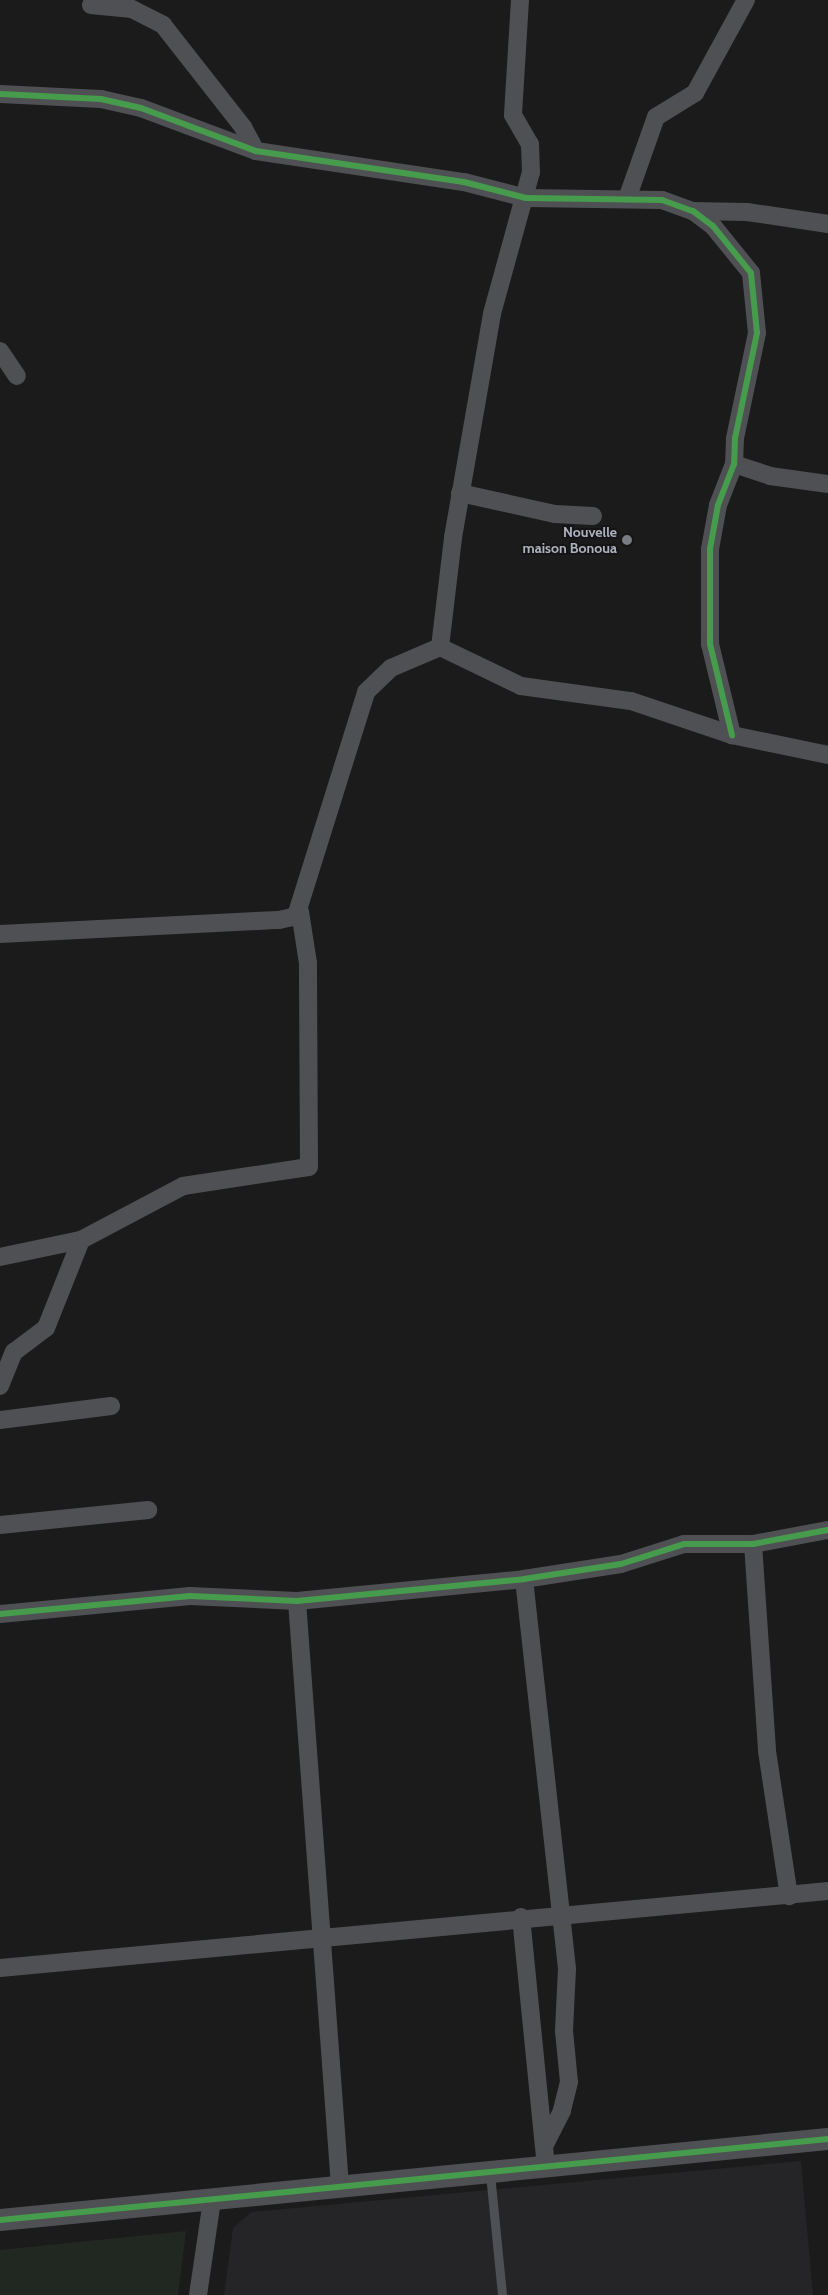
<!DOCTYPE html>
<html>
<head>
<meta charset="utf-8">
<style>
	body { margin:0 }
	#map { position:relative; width:828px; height:2295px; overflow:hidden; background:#1b1b1b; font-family:Cabin,sans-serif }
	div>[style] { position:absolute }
	.built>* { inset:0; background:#252527 }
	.green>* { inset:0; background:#212822 }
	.service>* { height:9px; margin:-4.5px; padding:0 4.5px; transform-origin:4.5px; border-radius:4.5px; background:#4f5054 }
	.minor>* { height:18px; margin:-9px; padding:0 9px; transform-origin:9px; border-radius:9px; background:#4f5054 }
	.tertiary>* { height:22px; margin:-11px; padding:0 11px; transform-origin:11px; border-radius:11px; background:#4f5054 }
	.cycleway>* { height:6px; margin:-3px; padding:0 3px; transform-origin:3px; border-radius:3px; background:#469c4c }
	.dots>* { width:14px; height:14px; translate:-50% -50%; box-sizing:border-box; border:2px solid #151517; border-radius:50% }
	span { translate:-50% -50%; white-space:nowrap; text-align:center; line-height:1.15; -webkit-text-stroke:4px #151517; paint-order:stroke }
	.poi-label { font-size:14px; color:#adb1bb; font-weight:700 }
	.right { translate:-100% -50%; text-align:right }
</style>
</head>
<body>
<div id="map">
	<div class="built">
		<div style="clip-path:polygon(801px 2161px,813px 2295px,224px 2295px,233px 2228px,251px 2212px)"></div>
	</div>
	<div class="green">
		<div style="clip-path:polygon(186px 2231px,178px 2295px,0 2295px,0 2250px)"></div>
	</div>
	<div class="service">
		<div style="left:490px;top:2174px;width:122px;rotate:84.3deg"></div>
	</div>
	<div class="minor">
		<div style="left:520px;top:0;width:115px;rotate:93.5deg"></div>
		<div style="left:513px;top:115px;width:34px;rotate:60deg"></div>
		<div style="left:530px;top:144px;width:28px;rotate:88deg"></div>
		<div style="left:531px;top:172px;width:147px;rotate:105.4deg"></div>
		<div style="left:492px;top:314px;width:227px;rotate:99.9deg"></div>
		<div style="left:453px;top:538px;width:110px;rotate:96.8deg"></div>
		<div style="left:440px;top:647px;width:90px;rotate:25.7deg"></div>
		<div style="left:521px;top:686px;width:111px;rotate:7.8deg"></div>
		<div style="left:631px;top:701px;width:107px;rotate:18.6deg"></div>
		<div style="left:732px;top:735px;width:98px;rotate:11.8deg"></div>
		<div style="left:91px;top:5px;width:41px;rotate:5.6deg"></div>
		<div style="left:132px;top:9px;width:35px;rotate:27deg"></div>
		<div style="left:163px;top:25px;width:130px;rotate:51.9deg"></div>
		<div style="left:243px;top:127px;width:27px;rotate:62deg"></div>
		<div style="left:0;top:94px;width:101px;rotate:2.8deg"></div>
		<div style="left:101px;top:99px;width:41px;rotate:12.7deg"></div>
		<div style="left:141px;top:108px;width:123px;rotate:20.5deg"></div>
		<div style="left:256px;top:151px;width:210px;rotate:8.5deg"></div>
		<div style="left:464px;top:182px;width:64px;rotate:14.5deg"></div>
		<div style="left:526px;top:198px;width:136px;rotate:0.8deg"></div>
		<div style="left:662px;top:200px;width:33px;rotate:20deg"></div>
		<div style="left:693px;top:211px;width:25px;rotate:37deg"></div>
		<div style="left:713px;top:226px;width:60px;rotate:51deg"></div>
		<div style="left:751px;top:273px;width:60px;rotate:84.3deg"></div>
		<div style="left:757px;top:333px;width:107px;rotate:101.8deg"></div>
		<div style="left:735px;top:438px;width:26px;rotate:92deg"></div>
		<div style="left:734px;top:464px;width:44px;rotate:111.3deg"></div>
		<div style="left:718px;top:505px;width:45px;rotate:100.3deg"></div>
		<div style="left:710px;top:549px;width:95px;rotate:90deg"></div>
		<div style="left:710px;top:644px;width:94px;rotate:76.4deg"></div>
		<div style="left:628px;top:196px;width:84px;rotate:-70.5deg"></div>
		<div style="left:656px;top:117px;width:46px;rotate:-31.6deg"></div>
		<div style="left:695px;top:93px;width:106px;rotate:-61.3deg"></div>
		<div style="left:693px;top:211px;width:54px;rotate:1.1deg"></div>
		<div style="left:747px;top:212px;width:82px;rotate:8.4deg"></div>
		<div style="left:0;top:351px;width:30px;rotate:56deg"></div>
		<div style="left:734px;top:464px;width:38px;rotate:18deg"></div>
		<div style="left:770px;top:476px;width:59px;rotate:7.9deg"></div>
		<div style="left:460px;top:493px;width:97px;rotate:12.5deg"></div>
		<div style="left:555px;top:514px;width:38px;rotate:3deg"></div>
		<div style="left:0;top:934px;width:279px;rotate:-2.9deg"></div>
		<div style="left:279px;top:920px;width:17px;rotate:-13deg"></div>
		<div style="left:296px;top:916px;width:235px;rotate:-72.6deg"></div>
		<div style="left:366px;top:692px;width:35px;rotate:-44deg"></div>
		<div style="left:391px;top:668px;width:53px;rotate:-23.2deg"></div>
		<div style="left:0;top:1257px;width:83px;rotate:-11.9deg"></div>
		<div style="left:81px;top:1240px;width:115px;rotate:-27.9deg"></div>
		<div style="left:183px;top:1186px;width:127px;rotate:-8.6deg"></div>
		<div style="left:309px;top:1167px;width:204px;rotate:-90.3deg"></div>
		<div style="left:308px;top:963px;width:52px;rotate:-98.9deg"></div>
		<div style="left:0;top:1386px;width:37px;rotate:-68deg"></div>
		<div style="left:14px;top:1352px;width:40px;rotate:-37deg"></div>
		<div style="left:46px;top:1328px;width:95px;rotate:-68.3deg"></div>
		<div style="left:0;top:1420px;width:112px;rotate:-7.2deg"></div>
		<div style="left:0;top:1525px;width:149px;rotate:-5.8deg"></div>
		<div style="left:753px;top:1544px;width:207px;rotate:86.1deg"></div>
		<div style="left:767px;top:1751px;width:147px;rotate:81.4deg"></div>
		<div style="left:524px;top:1579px;width:392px;rotate:83.7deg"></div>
		<div style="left:567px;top:1969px;width:62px;rotate:92.8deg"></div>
		<div style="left:564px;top:2031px;width:51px;rotate:84.4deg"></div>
		<div style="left:569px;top:2082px;width:30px;rotate:104deg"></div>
		<div style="left:562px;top:2111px;width:39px;rotate:117deg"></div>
		<div style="left:544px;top:2146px;width:21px;rotate:85deg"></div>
		<div style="left:297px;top:1601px;width:588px;rotate:85.8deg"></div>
		<div style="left:0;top:1614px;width:191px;rotate:-5.4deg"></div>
		<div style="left:190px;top:1596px;width:107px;rotate:2.7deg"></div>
		<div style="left:297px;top:1601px;width:228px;rotate:-5.5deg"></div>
		<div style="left:524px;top:1579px;width:98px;rotate:-8.8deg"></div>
		<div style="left:621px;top:1564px;width:66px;rotate:-17.6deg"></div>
		<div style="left:684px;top:1544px;width:69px"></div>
		<div style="left:753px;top:1544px;width:76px;rotate:-10.6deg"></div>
		<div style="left:521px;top:1917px;width:230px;rotate:84.3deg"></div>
		<div style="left:0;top:1968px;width:832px;rotate:-5.31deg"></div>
		<div style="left:198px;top:2295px;width:96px;rotate:-81.6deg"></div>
	</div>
	<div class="tertiary">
		<div style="left:0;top:2220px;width:832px;rotate:-5.59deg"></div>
	</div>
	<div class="cycleway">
		<div style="left:0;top:94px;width:101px;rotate:2.8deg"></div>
		<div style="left:101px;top:99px;width:41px;rotate:12.7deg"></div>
		<div style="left:141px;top:108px;width:123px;rotate:20.5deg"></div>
		<div style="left:256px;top:151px;width:210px;rotate:8.5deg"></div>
		<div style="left:464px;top:182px;width:64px;rotate:14.5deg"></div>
		<div style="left:526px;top:198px;width:136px;rotate:0.8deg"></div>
		<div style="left:662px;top:200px;width:33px;rotate:20deg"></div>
		<div style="left:693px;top:211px;width:25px;rotate:37deg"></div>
		<div style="left:713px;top:226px;width:60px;rotate:51deg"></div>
		<div style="left:751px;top:273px;width:60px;rotate:84.3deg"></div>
		<div style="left:757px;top:333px;width:107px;rotate:101.8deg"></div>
		<div style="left:735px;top:438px;width:26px;rotate:92deg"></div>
		<div style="left:734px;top:464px;width:44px;rotate:111.3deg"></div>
		<div style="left:718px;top:505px;width:45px;rotate:100.3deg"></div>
		<div style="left:710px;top:549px;width:95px;rotate:90deg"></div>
		<div style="left:710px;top:644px;width:94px;rotate:76.4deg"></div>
		<div style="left:0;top:1614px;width:191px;rotate:-5.4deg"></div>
		<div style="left:190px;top:1596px;width:107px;rotate:2.7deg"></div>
		<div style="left:297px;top:1601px;width:228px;rotate:-5.5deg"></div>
		<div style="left:524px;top:1579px;width:98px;rotate:-8.8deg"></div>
		<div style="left:621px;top:1564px;width:66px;rotate:-17.6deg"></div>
		<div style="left:684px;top:1544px;width:69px"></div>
		<div style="left:753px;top:1544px;width:76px;rotate:-10.6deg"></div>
		<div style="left:0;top:2220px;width:832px;rotate:-5.59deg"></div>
	</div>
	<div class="dots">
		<div style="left:627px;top:540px;background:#7a7c83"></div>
	</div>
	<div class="poi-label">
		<span class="right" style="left:617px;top:540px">Nouvelle<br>maison Bonoua</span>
	</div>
</div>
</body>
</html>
